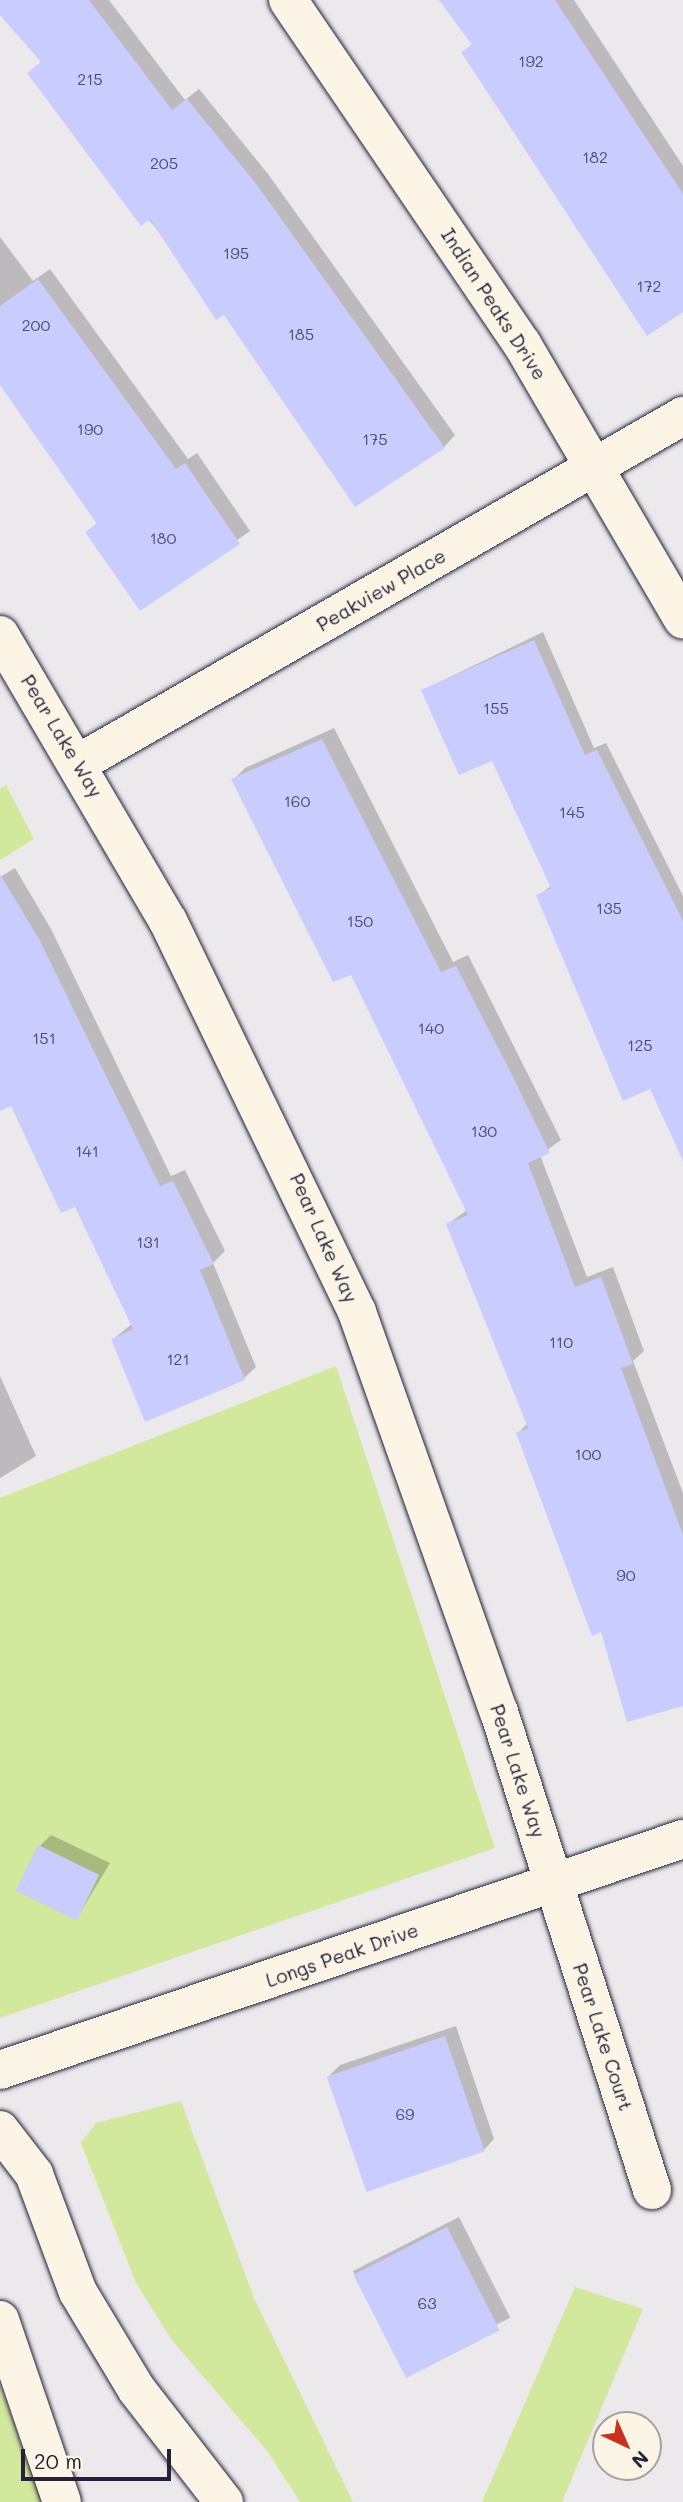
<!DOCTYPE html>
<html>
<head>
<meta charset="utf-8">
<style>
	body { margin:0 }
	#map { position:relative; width:683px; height:2502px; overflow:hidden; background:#ece9ec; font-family:Mali,sans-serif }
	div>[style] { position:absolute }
	.green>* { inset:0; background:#d2e89d }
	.shadow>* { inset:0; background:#0003; transform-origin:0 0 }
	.building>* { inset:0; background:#c8ccfe; transform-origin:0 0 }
	.roads { filter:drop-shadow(0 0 2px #22223b) drop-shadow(0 0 2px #22223b) }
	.minor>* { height:38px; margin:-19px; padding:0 19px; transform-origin:19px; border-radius:19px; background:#fcf5e5 }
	span { translate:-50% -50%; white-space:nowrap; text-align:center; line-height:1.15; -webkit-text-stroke:7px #fcf5e5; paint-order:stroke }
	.number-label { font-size:16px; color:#4c4c6c }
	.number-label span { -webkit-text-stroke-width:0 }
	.street-label { font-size:19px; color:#22223b }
	.north { position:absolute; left:592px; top:2411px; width:70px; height:70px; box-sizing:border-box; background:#fcf5e5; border:2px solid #a5a1a1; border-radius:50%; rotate:136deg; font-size:19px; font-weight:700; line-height:28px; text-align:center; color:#22223b }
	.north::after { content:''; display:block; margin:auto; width:24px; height:32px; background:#c8321e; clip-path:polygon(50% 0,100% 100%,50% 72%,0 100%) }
	.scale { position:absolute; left:21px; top:2449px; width:150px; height:32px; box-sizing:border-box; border:4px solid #22223b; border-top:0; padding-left:9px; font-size:21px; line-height:24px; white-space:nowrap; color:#22223b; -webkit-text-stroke:5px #fcf5e5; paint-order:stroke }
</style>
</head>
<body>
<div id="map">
	<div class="green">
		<div style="clip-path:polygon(6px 785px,34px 839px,0 860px,0 789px)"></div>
		<div style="clip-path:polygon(336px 1366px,495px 1848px,0 2018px,0 1498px)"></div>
		<div style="clip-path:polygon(181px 2101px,254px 2298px,353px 2502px,300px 2502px,268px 2452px,171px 2339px,136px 2283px,81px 2143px,96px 2123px)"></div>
		<div style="clip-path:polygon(575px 2287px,643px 2309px,562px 2502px,482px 2502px)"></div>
		<div style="clip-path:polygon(0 2385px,43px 2502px,0 2502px)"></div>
	</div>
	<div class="shadow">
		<div style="clip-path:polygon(0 0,109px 0,185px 100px,199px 89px,268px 174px,455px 435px,444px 447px,225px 313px,29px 73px,42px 61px,0 13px)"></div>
		<div style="clip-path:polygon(441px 0,574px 0,683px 166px,683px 310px,464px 52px,473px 43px)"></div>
		<div style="clip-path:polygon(0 237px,33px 281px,50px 269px,188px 459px,197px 453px,250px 531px,140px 609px,87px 532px,98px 522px,0 384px)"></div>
		<div style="clip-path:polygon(543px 632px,594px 748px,606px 743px,683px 896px,683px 1157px,651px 1087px,538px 896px,552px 885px,493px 758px,423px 690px)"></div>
		<div style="clip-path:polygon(334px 728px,453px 962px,468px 955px,561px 1140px,540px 1155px,587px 1277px,613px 1267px,644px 1351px,633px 1361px,683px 1493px,683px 1704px,602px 1630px,518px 1433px,528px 1423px,448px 1224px,467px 1210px,352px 973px,233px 780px,245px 768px)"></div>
		<div style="clip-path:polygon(15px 868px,51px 929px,171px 1176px,185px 1170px,225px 1251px,213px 1263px,256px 1367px,244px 1378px,146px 1419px,113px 1339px,132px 1324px,76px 1205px,0 1082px,0 877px)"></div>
		<div style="clip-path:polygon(0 1376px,36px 1456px,0 1478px)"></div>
		<div style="clip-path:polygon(51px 1835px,110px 1863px,77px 1918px,40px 1846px)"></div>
		<div style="clip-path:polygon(456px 2026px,494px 2139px,483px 2151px,329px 2076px,340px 2065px)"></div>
		<div style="left:459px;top:2217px;width:113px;height:119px;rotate:63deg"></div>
	</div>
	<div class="building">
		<div style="clip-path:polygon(0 0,89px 0,172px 110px,187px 99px,257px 185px,445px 448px,355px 507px,224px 315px,216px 320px,150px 219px,141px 226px,27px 73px,41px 62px,0 15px)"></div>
		<div style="clip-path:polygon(439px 0,555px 0,683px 194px,683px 312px,647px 336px,461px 52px,472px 45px)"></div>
		<div style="clip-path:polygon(38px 279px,176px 469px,185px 463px,240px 544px,140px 611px,85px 532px,97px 524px,0 385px,0 306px)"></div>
		<div style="clip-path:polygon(534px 640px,585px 755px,597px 750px,683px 921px,683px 1161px,650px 1089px,623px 1101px,536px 895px,551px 888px,492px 761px,459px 775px,421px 690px)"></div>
		<div style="clip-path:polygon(322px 739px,441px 972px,456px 966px,509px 1069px,550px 1153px,528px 1163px,575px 1287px,601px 1277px,633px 1364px,621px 1368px,683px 1535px,683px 1706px,627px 1722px,601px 1632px,592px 1636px,516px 1433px,528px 1428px,446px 1224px,468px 1215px,351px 975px,333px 982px,231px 779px)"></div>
		<div style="clip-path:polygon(0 874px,40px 941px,160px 1186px,173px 1181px,214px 1264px,200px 1270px,245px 1380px,145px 1422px,111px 1339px,133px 1329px,75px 1207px,61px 1213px,11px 1106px,0 1111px)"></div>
		<div style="left:38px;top:1845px;width:68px;height:51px;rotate:26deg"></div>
		<div style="left:445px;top:2036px;width:122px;height:125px;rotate:71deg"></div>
		<div style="left:447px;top:2227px;width:116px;height:105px;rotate:63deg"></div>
	</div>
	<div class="roads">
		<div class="minor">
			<div style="left:288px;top:0;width:416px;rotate:55.8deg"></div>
			<div style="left:522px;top:344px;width:319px;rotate:59.7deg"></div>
			<div style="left:0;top:635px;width:332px;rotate:59.6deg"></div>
			<div style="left:168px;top:921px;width:434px;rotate:64.2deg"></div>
			<div style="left:357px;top:1312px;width:424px;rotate:70.5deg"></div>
			<div style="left:499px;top:1712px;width:502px;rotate:72.25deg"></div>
			<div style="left:79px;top:763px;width:697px;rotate:-29.88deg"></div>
			<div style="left:0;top:2070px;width:721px;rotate:-18.69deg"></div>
			<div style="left:0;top:2130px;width:56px;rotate:52.3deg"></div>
			<div style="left:34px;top:2174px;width:126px;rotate:69.6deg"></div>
			<div style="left:78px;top:2292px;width:114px;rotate:59deg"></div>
			<div style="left:137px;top:2390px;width:142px;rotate:52.2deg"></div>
			<div style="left:0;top:2320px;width:192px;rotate:71.2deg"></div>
		</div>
	</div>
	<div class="number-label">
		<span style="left:531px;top:61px">192</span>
		<span style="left:90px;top:79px">215</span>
		<span style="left:595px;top:157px">182</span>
		<span style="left:164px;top:163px">205</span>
		<span style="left:236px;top:253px">195</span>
		<span style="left:649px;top:286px">172</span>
		<span style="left:36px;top:325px">200</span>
		<span style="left:301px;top:334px">185</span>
		<span style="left:90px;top:429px">190</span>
		<span style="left:375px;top:439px">175</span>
		<span style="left:163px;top:538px">180</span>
		<span style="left:496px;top:708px">155</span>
		<span style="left:297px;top:801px">160</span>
		<span style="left:572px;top:812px">145</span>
		<span style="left:609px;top:908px">135</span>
		<span style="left:360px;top:921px">150</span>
		<span style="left:431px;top:1028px">140</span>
		<span style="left:44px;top:1038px">151</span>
		<span style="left:640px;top:1045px">125</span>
		<span style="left:484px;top:1131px">130</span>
		<span style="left:87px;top:1151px">141</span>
		<span style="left:148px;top:1242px">131</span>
		<span style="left:561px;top:1342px">110</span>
		<span style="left:178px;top:1359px">121</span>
		<span style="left:588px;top:1454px">100</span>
		<span style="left:626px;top:1575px">90</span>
		<span style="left:405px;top:2114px">69</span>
		<span style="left:427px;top:2303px">63</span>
	</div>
	<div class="street-label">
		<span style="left:494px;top:304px;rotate:57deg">Indian Peaks Drive</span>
		<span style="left:381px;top:590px;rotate:-30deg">Peakview Place</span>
		<span style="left:62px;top:736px;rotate:59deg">Pear Lake Way</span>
		<span style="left:324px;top:1238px;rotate:66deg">Pear Lake Way</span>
		<span style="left:518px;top:1771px;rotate:72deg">Pear Lake Way</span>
		<span style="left:342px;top:1955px;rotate:-19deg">Longs Peak Drive</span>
		<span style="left:603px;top:2037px;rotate:72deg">Pear Lake Court</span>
	</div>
	<div class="north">N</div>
	<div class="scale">20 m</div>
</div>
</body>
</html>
